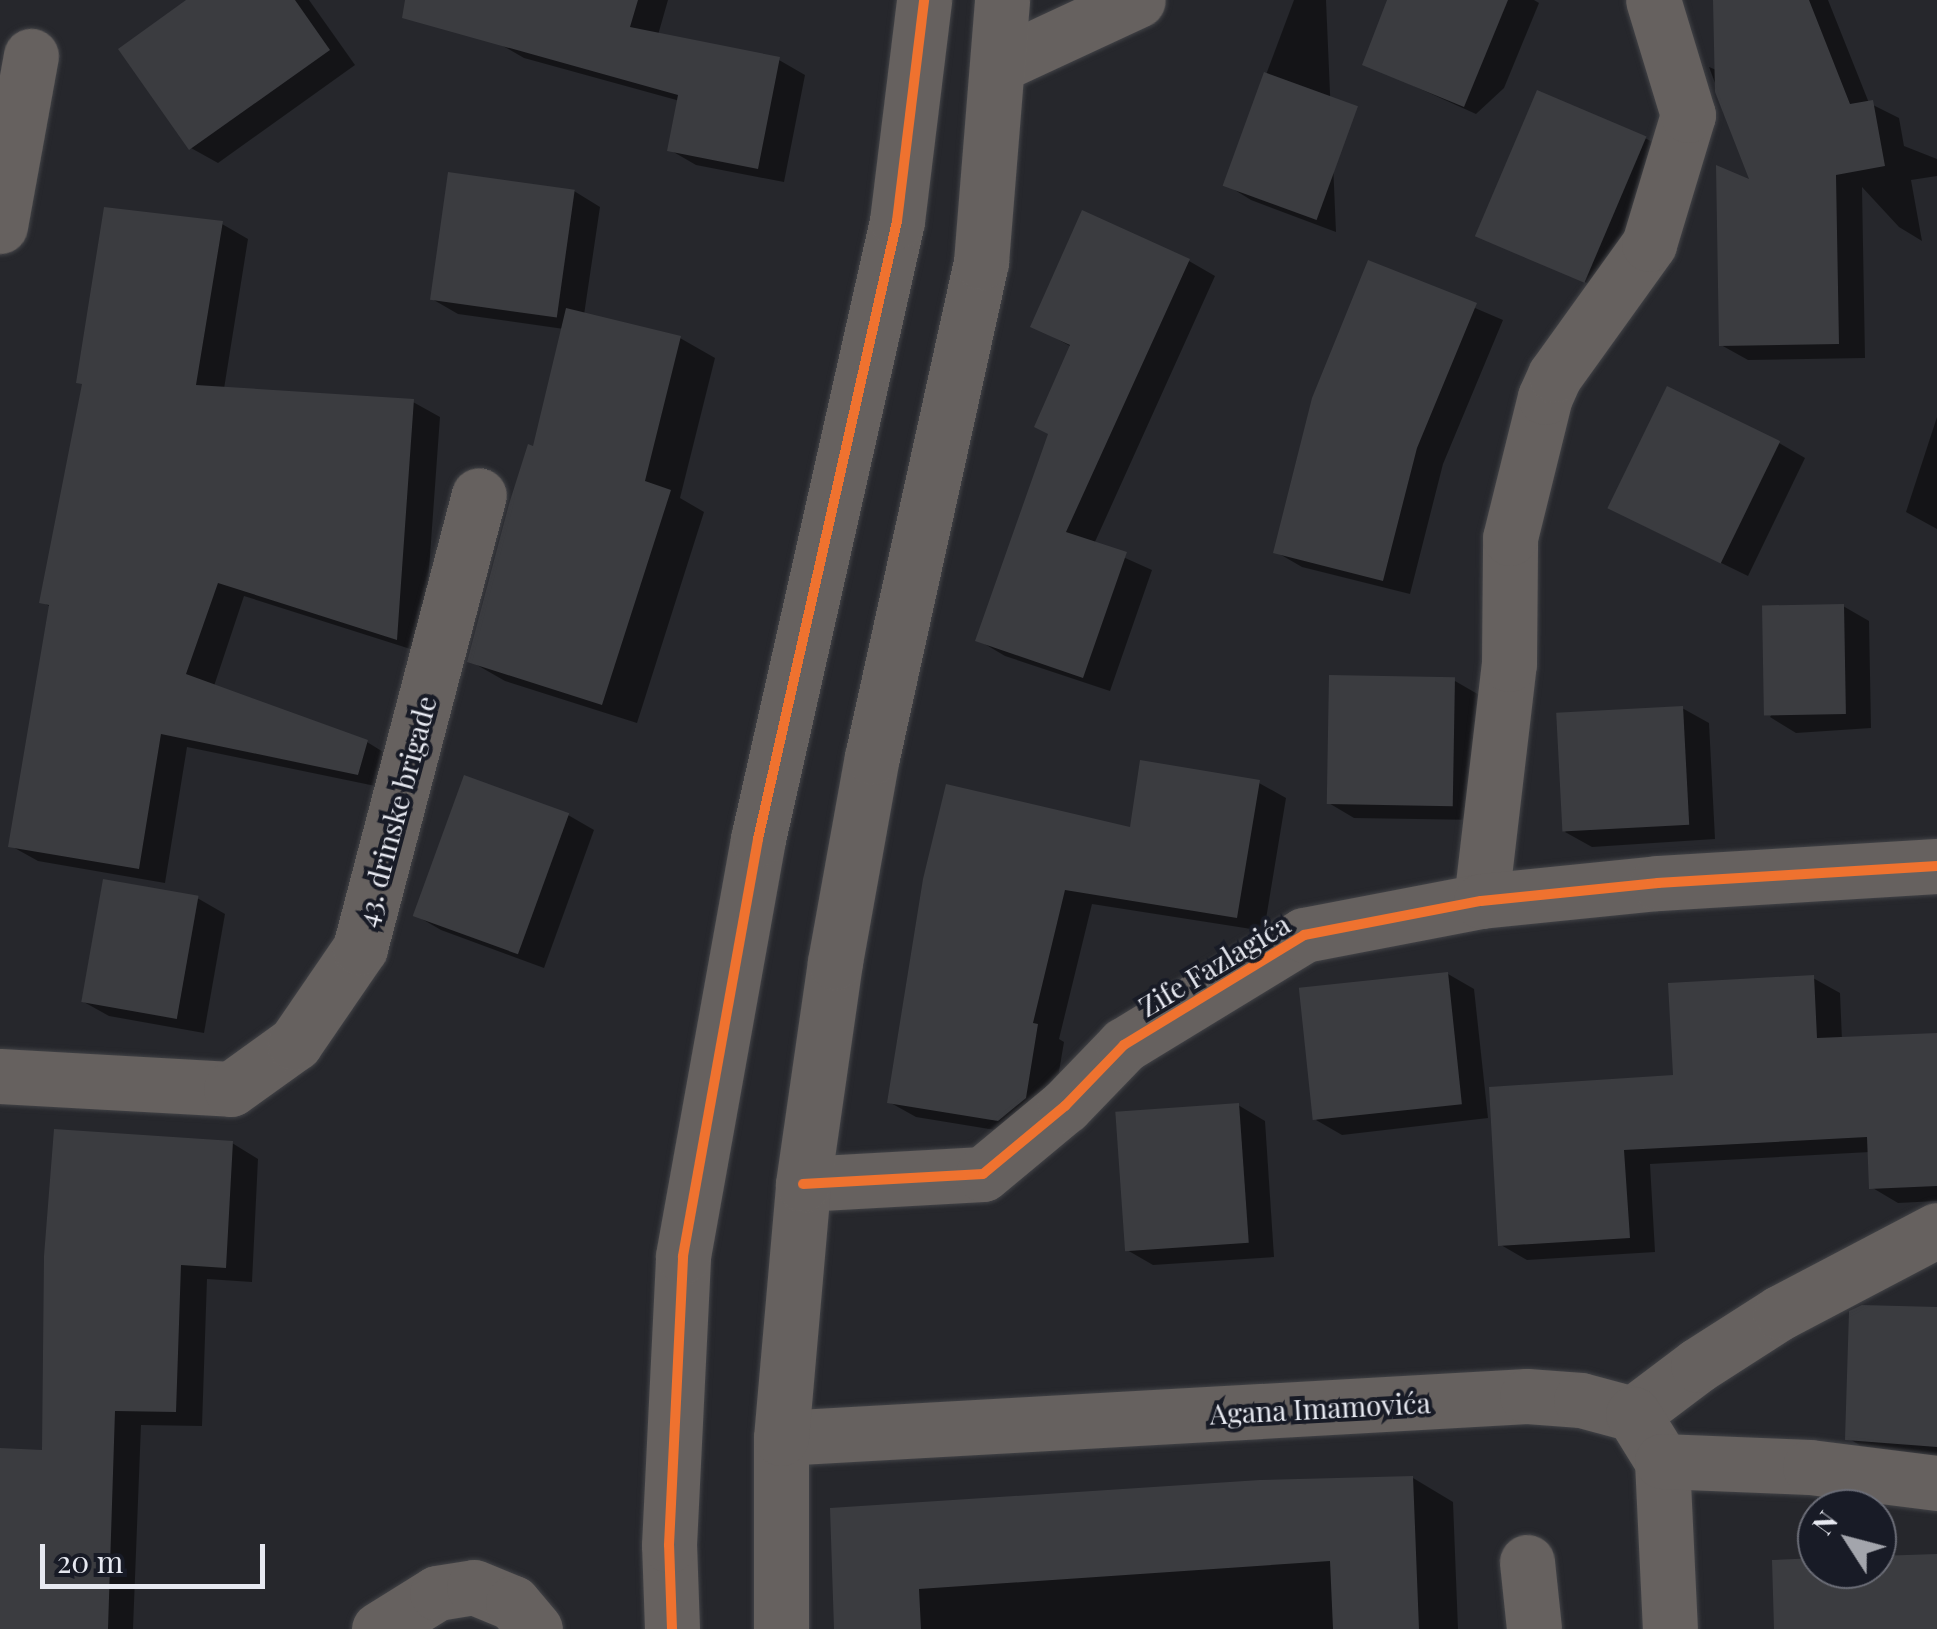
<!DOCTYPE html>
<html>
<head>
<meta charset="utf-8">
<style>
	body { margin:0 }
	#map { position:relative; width:1937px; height:1629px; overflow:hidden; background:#26272c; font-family:"Playfair Display",serif }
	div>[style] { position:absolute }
	.shadow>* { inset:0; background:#0007 }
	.building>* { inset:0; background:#3b3c40; transform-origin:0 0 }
	.roads { filter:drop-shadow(0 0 2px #424347) drop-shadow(0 0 2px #424347) }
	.minor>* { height:55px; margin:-27.5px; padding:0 27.5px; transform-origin:27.5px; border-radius:27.5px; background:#66615f }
	.cycleway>* { height:10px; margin:-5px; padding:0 5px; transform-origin:5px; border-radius:5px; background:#ef722f }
	span { translate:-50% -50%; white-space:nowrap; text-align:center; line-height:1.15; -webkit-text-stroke:8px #181b26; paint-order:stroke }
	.street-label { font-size:28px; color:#e7e9f1 }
	.north { position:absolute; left:1797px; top:1489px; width:100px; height:100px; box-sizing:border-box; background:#181b26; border:2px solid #6b6d77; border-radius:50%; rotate:306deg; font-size:28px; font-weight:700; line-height:40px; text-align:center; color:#e7e9f1 }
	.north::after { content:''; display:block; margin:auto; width:35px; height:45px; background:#a3a5ac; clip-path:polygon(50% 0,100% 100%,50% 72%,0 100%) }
	.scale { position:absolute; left:40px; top:1544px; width:225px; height:45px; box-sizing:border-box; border:5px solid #e7e9f1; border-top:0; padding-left:12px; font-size:30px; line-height:35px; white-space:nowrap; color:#e7e9f1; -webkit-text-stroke:8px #181b26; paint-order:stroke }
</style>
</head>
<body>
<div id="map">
	<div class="shadow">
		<div style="clip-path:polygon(191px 0,309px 0,355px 65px,218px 163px,191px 148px)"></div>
		<div style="clip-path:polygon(510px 0,668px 0,658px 35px,779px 60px,805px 75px,784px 182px,696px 165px,670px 150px,680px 101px,524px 58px,498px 43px)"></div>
		<div style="clip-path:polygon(1294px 0,1326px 0,1336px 232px,1251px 200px,1225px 184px)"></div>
		<div style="clip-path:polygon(1390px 0,1534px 0,1539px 3px,1504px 88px,1476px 114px,1365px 64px)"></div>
		<div style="clip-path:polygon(1716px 0,1828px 0,1869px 103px,1899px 118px,1904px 146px,1937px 159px,1937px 176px,1911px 180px,1922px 241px,1899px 227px,1862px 187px,1865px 358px,1748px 360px,1721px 345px,1753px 184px,1709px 67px,1778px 95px)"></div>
		<div style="clip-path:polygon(1645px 138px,1672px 153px,1611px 294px,1479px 234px)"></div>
		<div style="clip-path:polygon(574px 191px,600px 207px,584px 315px,680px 338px,715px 358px,680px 498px,704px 512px,637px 723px,505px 681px,470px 661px,534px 449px,564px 329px,458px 314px,432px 299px)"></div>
		<div style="clip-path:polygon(222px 224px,248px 239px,224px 389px,413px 402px,440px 417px,423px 653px,244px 596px,214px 686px,367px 742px,393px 758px,385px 788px,187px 747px,165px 883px,38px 861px,11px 846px,51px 607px,42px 602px)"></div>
		<div style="clip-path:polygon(1189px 261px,1215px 276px,1094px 544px,1152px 570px,1110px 691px,1005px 656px,978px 640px,1050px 434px,1072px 347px,1033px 326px)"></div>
		<div style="clip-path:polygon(1370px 263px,1503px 320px,1443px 464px,1410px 594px,1302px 567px,1276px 552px)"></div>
		<div style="clip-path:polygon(1937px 417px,1937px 529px,1906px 512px)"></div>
		<div style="clip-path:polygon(1779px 443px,1805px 458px,1748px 576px,1637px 522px)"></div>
		<div style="clip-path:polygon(1843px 606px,1869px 621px,1871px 728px,1796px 733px,1770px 717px)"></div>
		<div style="clip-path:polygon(1455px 681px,1481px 696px,1479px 820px,1354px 818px,1327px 802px)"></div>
		<div style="clip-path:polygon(1682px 708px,1709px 723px,1715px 839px,1592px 847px,1565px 832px)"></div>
		<div style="clip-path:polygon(1259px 783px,1286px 798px,1264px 931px,1092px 904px,1059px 1039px,1064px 1042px,1052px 1113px,1025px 1135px,916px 1117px,889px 1102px,926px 879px,1132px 830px)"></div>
		<div style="clip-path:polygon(568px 815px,594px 830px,544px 968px,441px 930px,415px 915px)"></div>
		<div style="clip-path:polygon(105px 882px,199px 899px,225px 914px,204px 1033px,109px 1016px,82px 1001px)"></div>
		<div style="clip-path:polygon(1448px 974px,1474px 989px,1488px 1118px,1342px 1135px,1316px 1120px)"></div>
		<div style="clip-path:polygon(1813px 978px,1840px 993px,1842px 1040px,1937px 1036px,1937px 1201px,1898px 1203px,1871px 1187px,1870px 1152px,1650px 1164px,1655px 1252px,1527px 1260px,1501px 1245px,1675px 1077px)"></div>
		<div style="clip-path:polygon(1238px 1105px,1265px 1121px,1274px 1257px,1153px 1265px,1127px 1250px)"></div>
		<div style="clip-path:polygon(232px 1143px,258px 1159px,252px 1282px,207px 1279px,202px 1426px,141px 1425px,133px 1629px,0 1629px,0 1451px,44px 1452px)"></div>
		<div style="clip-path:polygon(1937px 1310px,1937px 1458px,1874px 1454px,1848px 1438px)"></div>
		<div style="clip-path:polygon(1413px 1478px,1453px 1502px,1458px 1629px,837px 1629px,833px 1510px)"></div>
	</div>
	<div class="building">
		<div style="clip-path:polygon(186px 0,295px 0,330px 50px,189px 150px,118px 49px)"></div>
		<div style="clip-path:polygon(405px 0,638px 0,630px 27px,780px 57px,758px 169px,667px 151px,678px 95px,402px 18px)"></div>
		<div style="clip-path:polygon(1387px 0,1508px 0,1464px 107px,1362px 65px)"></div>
		<div style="clip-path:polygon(1713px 0,1809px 0,1850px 104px,1873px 100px,1885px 166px,1836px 175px,1839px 344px,1719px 346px,1716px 165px,1749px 179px,1715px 92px)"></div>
		<div style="left:1264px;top:72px;width:100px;height:121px;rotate:20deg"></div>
		<div style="left:1537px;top:90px;width:119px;height:159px;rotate:23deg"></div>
		<div style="left:448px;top:172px;width:128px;height:129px;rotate:8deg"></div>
		<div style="clip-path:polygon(104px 207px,223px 221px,196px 385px,414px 399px,397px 640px,218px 583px,186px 674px,368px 740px,358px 775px,161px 734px,139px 869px,8px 847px,49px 605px,39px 603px,82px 384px,76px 383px)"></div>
		<div style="clip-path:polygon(1082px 210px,1190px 259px,1066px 532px,1127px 552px,1083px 678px,975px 641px,1048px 434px,1034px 427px,1070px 345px,1030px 327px)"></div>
		<div style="clip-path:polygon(1368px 260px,1477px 303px,1417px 448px,1383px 581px,1273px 553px,1312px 398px)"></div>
		<div style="clip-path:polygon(566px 308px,681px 336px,645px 481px,671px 490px,602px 705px,467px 662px,509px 504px,528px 444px,533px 446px)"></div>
		<div style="left:1667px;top:386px;width:126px;height:136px;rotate:26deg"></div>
		<div style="left:1844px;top:604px;width:110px;height:82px;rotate:89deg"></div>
		<div style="left:1329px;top:675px;width:126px;height:129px;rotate:1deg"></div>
		<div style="left:1683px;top:706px;width:119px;height:127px;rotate:87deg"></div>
		<div style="clip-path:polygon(1140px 760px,1260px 780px,1237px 918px,1065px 890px,1033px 1023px,1038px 1024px,1026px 1098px,998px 1121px,887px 1103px,923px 879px,946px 784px,1130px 827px)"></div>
		<div style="left:464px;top:775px;width:112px;height:150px;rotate:20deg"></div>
		<div style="left:103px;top:879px;width:97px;height:125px;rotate:10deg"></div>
		<div style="left:1448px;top:972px;width:133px;height:150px;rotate:84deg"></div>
		<div style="clip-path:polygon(1814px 975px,1817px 1038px,1937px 1033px,1937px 1186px,1869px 1189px,1867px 1137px,1624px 1150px,1630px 1238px,1498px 1246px,1489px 1087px,1673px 1075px,1668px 983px)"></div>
		<div style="left:1239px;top:1103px;width:140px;height:124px;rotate:86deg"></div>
		<div style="clip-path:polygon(54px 1129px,233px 1141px,226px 1268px,181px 1265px,176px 1412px,115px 1411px,108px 1629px,0 1629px,0 1448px,42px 1450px,44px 1256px)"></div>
		<div style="clip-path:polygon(1862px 1305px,1937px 1307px,1937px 1447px,1845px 1440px,1849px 1311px)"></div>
		<div style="clip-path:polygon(1413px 1476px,1419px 1629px,1333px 1629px,1330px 1561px,919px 1589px,921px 1629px,834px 1629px,830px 1508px,1260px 1480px)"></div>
		<div style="clip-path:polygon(1937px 1554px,1937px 1629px,1774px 1629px,1772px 1560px,1817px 1558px,1817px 1569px,1877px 1569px,1877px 1556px)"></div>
	</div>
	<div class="roads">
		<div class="minor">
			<div style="left:998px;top:65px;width:154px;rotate:-24.9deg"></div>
			<div style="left:0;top:226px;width:173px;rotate:-79.7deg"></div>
			<div style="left:1481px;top:901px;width:239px;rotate:-83.3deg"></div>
			<div style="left:1509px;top:664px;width:126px;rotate:-89.5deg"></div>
			<div style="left:1510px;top:538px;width:145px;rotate:-76.1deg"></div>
			<div style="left:1545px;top:397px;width:24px;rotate:-66deg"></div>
			<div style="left:1555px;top:375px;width:161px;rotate:-54.3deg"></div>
			<div style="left:1649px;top:244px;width:135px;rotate:-73.2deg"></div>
			<div style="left:1688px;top:115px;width:120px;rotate:-106.9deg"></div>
			<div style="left:0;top:1076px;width:231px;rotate:3.2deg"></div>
			<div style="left:231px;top:1089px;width:79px;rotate:-35.7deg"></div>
			<div style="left:295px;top:1043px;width:115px;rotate:-55.6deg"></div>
			<div style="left:360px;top:948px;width:468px;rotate:-75.3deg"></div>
			<div style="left:803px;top:1184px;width:180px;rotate:-3.2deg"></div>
			<div style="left:983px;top:1174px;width:107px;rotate:-39.7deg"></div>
			<div style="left:1065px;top:1106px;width:85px;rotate:-46deg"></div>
			<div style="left:1124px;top:1045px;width:211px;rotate:-31.4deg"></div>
			<div style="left:1304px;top:935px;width:180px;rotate:-10.9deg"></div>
			<div style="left:1481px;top:901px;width:178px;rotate:-5.8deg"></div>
			<div style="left:1658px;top:883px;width:280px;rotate:-3.5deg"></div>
			<div style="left:1633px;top:1414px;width:81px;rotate:-37deg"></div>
			<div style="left:1698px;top:1365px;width:98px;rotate:-32.6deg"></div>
			<div style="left:1781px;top:1312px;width:176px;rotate:-27.7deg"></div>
			<div style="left:781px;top:1438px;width:747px;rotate:-3.22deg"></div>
			<div style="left:1527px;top:1396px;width:54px;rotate:4.2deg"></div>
			<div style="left:1581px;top:1400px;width:54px;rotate:15.1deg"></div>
			<div style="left:1633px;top:1414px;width:55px;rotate:58.3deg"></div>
			<div style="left:1662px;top:1461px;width:168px;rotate:87.3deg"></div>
			<div style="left:1662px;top:1461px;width:148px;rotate:2.3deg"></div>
			<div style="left:1810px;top:1467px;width:128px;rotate:7.2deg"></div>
			<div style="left:1527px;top:1562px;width:67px;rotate:84deg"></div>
			<div style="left:379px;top:1629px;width:68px;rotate:-31.8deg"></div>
			<div style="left:437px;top:1593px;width:37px;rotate:-9deg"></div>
			<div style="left:474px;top:1587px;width:42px;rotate:22.3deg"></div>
			<div style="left:513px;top:1603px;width:34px;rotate:50deg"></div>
			<div style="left:672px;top:1629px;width:84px;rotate:-92deg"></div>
			<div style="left:669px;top:1545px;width:289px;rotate:-87.2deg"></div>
			<div style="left:683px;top:1256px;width:424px;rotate:-79.8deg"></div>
			<div style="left:758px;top:839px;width:633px;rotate:-77.32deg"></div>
			<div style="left:897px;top:221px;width:223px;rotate:-83deg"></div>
			<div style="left:781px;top:1629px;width:191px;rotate:-90deg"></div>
			<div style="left:781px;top:1438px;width:255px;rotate:-85deg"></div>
			<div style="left:803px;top:1184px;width:224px;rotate:-81.8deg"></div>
			<div style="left:835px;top:962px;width:208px;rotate:-79.8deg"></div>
			<div style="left:872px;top:757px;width:507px;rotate:-77.58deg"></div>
			<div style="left:981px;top:262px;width:263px;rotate:-85.4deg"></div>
		</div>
	</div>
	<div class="cycleway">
		<div style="left:803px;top:1184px;width:180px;rotate:-3.2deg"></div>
		<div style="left:983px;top:1174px;width:107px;rotate:-39.7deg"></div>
		<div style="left:1065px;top:1106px;width:85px;rotate:-46deg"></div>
		<div style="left:1124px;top:1045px;width:211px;rotate:-31.4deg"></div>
		<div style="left:1304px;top:935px;width:180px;rotate:-10.9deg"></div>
		<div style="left:1481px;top:901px;width:178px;rotate:-5.8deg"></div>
		<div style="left:1658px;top:883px;width:280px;rotate:-3.5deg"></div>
		<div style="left:672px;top:1629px;width:84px;rotate:-92deg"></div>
		<div style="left:669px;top:1545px;width:289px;rotate:-87.2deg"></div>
		<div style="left:683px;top:1256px;width:424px;rotate:-79.8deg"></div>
		<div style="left:758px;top:839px;width:633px;rotate:-77.32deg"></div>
		<div style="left:897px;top:221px;width:223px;rotate:-83deg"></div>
	</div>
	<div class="street-label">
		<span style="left:396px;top:811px;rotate:-75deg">43. drinske brigade</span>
		<span style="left:1214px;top:965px;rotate:-31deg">Zife Fazlagića</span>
		<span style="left:1320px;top:1408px;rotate:-3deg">Agana Imamovića</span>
	</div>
	<div class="north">N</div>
	<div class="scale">20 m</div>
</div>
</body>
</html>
